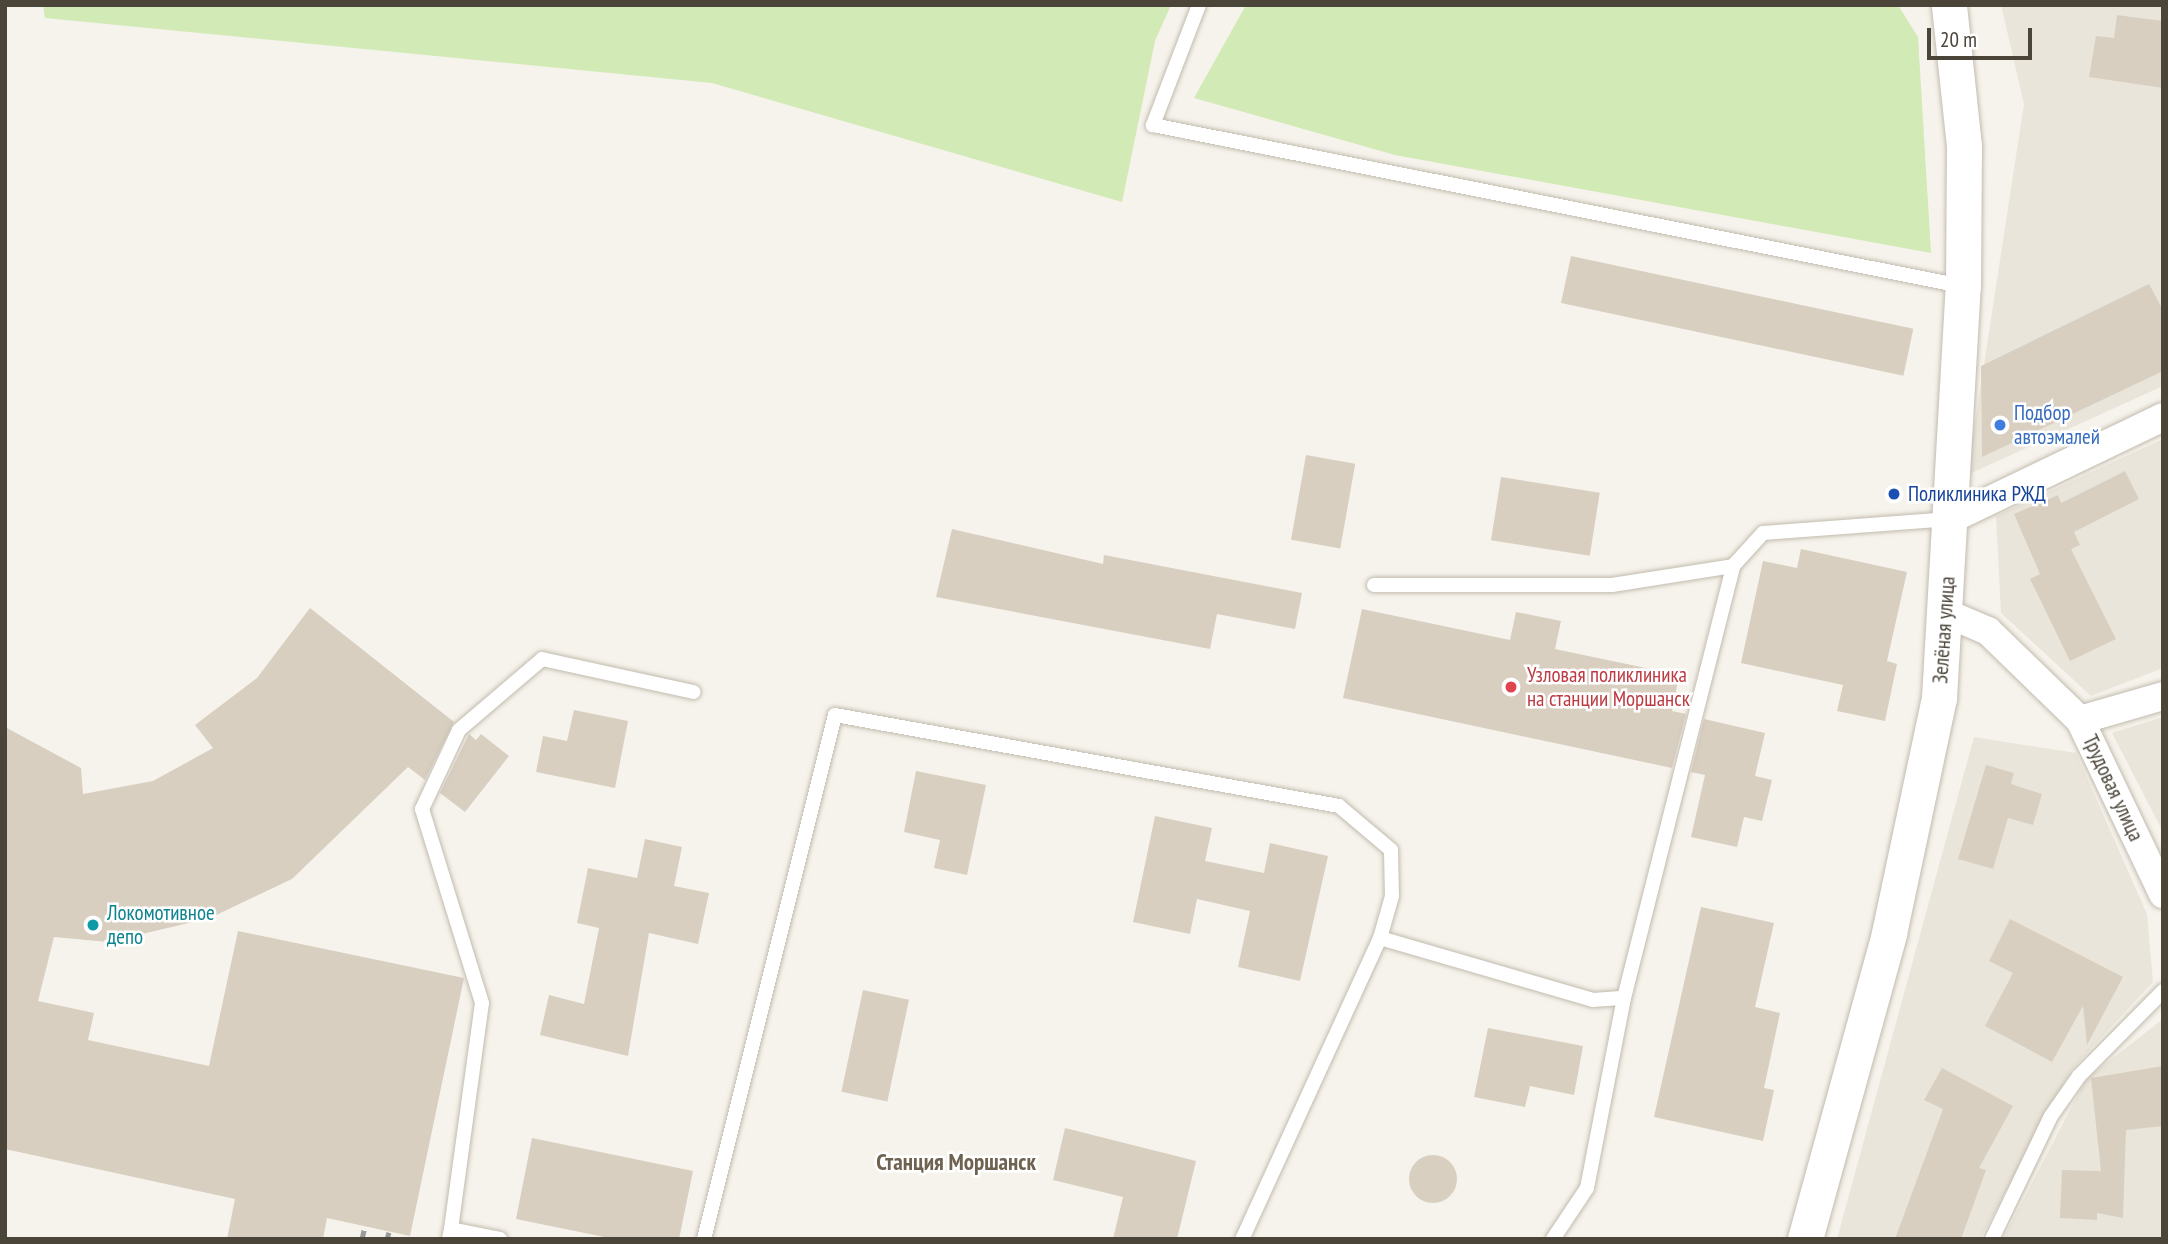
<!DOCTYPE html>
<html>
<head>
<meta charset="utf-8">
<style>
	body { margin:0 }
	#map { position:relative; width:2168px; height:1244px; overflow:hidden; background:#f6f3ec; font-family:"PT Sans Narrow",sans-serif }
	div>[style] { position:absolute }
	.residential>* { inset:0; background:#eae5da }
	.green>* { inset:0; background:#d2eab5 }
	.building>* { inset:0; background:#d8cfc1; transform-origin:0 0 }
	.round { border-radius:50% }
	.roads { filter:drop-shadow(0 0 2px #c2bbae) drop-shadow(0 0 2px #c2bbae) }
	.service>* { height:14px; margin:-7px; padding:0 7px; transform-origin:7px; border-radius:7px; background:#fff }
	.minor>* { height:28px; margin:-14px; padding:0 14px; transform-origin:14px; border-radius:14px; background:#fff }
	.tertiary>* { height:35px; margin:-17.5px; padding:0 17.5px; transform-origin:17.5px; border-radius:17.5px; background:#fff }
	.rail>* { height:5px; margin-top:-2.5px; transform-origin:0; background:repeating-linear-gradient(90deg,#9a9a9a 0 9px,transparent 0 18px) }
	.dots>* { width:19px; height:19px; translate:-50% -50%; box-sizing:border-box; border:4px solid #fff; border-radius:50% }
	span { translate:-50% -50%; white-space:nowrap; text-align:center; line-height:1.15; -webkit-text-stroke:5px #fff; paint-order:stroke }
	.shop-label { font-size:21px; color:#366cbe }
	.left { translate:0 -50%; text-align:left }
	.transit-label { font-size:21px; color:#164399 }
	.street-label { font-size:21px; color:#4b4439 }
	.health-label { font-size:21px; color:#be3a42 }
	.culture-label { font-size:21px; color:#0d838f }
	.neighbourhood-label { font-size:23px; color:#6e6250; font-weight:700 }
	.frame { position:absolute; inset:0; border:7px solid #4b4439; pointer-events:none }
	.scale { position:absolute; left:1927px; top:28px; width:105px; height:32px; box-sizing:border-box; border:4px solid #4b4439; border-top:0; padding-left:9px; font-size:21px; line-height:24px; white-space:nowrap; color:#4b4439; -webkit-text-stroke:5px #fff; paint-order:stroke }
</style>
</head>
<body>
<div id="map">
	<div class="residential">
		<div style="clip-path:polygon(2001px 5px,2163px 5px,2163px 386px,1967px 475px,2024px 104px)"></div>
		<div style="clip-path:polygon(2163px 439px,2163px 668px,2091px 696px,2001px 613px,1996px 516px)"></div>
		<div style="clip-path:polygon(2163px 717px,2163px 832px,2112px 733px)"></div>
		<div style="clip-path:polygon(1974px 737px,2076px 753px,2147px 914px,2153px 982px,2072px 1069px,1980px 1239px,1837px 1239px)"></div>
		<div style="clip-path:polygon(2163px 1019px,2163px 1239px,2003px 1239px,2086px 1079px)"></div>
	</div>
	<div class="green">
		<div style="clip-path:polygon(43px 5px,1171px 5px,1155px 41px,1122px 202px,712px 83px,45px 18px)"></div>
		<div style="clip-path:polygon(1246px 5px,1898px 5px,1918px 37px,1931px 253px,1395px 155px,1194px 98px)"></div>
	</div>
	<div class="building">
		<div style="clip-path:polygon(2117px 15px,2163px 21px,2163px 88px,2089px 77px,2096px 36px,2114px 38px)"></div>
		<div style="left:1571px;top:256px;width:350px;height:48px;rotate:12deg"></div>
		<div style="clip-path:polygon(2149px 284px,2163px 310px,2163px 371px,1982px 457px,1981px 366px)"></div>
		<div style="left:1306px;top:455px;width:50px;height:86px;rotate:10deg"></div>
		<div style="clip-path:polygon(2125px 471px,2139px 499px,2074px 532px,2080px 545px,2071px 549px,2116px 639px,2070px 661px,2030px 579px,2040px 574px,2014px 514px,2058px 495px,2061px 503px)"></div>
		<div style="left:1501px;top:477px;width:100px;height:64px;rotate:9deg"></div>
		<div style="clip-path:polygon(952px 529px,1103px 564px,1104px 555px,1302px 593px,1295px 629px,1217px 614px,1210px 649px,936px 597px)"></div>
		<div style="clip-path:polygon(1801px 549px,1907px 572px,1887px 661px,1897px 664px,1885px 721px,1837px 711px,1843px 685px,1741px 663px,1763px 561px,1797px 568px)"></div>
		<div style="clip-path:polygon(310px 608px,454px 722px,425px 780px,408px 767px,292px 879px,210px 918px,108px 942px,54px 937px,38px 1001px,94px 1013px,88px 1040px,209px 1066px,238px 931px,464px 978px,410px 1236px,327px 1218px,323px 1239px,227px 1239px,235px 1199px,5px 1149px,5px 727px,81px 768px,83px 794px,153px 781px,213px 748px,195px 725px,257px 678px)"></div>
		<div style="clip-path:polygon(1362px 609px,1510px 640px,1516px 612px,1561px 621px,1555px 649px,1679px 675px,1672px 711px,1686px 714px,1672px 768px,1343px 698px)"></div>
		<div style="clip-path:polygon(574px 710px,628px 721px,615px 788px,536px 772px,543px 736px,567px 741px)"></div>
		<div style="clip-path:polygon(1704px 719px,1765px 733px,1755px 776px,1772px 780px,1762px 821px,1744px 817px,1737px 847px,1691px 837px,1705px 775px,1691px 772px)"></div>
		<div style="clip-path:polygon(469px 734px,476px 740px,481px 734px,509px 756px,465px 812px,440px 793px)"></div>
		<div style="clip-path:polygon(1986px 765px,2014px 773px,2011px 784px,2042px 794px,2033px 825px,2008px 818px,1993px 869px,1958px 859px)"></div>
		<div style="clip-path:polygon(916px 771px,986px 785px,967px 875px,934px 868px,940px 840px,904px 832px)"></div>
		<div style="clip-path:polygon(1155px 816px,1212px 828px,1205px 861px,1264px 873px,1270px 843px,1328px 856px,1300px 981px,1238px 967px,1250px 911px,1197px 899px,1190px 934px,1133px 922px)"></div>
		<div style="clip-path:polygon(645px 839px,682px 847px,674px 886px,709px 893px,698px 944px,649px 933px,628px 1056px,540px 1035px,549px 995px,584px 1004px,599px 928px,577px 923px,588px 868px,637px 878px)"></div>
		<div style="clip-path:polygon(1701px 907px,1774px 923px,1755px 1007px,1780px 1013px,1764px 1088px,1774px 1090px,1763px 1141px,1654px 1117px)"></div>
		<div style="clip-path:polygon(2010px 919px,2123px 977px,2087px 1045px,2083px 1006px,2052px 1062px,1985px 1026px,2013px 973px,1989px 961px)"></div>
		<div style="left:863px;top:990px;width:47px;height:104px;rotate:12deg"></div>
		<div style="clip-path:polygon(1488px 1028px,1583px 1046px,1574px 1095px,1530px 1086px,1525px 1107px,1474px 1097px)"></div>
		<div style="clip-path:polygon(2163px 1066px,2163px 1126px,2126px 1130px,2123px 1218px,2097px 1213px,2097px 1220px,2060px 1218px,2062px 1170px,2101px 1171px,2091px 1078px)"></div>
		<div style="clip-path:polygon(1942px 1068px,2013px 1106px,1979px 1168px,1986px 1170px,1961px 1239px,1895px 1239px,1943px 1109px,1924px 1100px)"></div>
		<div style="clip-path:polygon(1065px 1128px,1196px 1161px,1177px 1239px,1113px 1239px,1123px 1197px,1053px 1180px)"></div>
		<div style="clip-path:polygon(532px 1138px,693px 1171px,679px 1239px,614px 1239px,516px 1219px)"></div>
		<div class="round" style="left:1409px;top:1155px;width:48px;height:48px"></div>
	</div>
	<div class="roads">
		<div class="service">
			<div style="left:1199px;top:5px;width:129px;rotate:111deg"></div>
			<div style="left:1153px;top:125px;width:825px;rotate:11.26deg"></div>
			<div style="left:1374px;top:585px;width:238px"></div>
			<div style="left:1612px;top:585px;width:122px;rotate:-8.9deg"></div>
			<div style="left:1733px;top:566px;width:45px;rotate:-47.7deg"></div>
			<div style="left:1763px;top:533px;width:188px;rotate:-4.3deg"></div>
			<div style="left:1380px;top:938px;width:222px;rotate:16.2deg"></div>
			<div style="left:1593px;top:1000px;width:31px;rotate:-4deg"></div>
			<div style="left:1624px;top:998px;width:446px;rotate:-75.8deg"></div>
			<div style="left:451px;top:1229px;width:228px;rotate:-82.2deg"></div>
			<div style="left:482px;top:1003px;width:203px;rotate:-107.2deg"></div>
			<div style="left:422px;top:809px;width:87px;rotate:-64.9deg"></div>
			<div style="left:459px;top:730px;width:109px;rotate:-40.5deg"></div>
			<div style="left:542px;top:659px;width:155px;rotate:12.3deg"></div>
			<div style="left:449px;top:1239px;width:10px;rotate:-79deg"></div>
			<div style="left:451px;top:1229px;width:50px;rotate:11.5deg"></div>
			<div style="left:704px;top:1239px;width:540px;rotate:-75.96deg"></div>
			<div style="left:835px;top:715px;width:512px;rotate:10.23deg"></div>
			<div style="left:1339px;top:806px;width:68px;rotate:40.2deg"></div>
			<div style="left:1391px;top:850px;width:46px;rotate:88.8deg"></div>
			<div style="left:1392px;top:896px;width:44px;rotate:105.9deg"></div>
			<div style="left:1380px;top:938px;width:331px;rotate:114.6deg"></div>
			<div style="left:1553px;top:1239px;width:61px;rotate:-56.3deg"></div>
			<div style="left:1587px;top:1188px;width:194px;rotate:-79deg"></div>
			<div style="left:1992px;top:1239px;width:136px;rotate:-64.4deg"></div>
			<div style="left:2051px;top:1116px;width:49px;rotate:-55deg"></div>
			<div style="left:2079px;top:1076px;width:120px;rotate:-45.3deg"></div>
		</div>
		<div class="minor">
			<div style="left:1951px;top:519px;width:235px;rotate:-25.7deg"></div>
			<div style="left:1946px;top:613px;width:46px;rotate:23.2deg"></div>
			<div style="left:1988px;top:631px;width:128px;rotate:44.1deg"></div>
			<div style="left:2080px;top:720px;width:86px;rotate:-16.1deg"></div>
			<div style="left:2080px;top:720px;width:193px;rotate:64.5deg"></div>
		</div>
		<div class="tertiary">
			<div style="left:1805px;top:1239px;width:317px;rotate:-74.6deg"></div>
			<div style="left:1889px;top:933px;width:240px;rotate:-78deg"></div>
			<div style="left:1939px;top:698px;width:413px;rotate:-86.7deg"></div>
			<div style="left:1963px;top:286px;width:140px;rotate:-89.6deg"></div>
			<div style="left:1964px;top:146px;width:142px;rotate:-96.1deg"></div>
		</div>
	</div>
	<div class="rail">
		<div style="left:362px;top:1239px;width:13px;rotate:-77deg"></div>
		<div style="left:387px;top:1239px;width:7px;rotate:-74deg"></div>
	</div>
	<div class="dots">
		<div style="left:2000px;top:425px;background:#3f7fe0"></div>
		<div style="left:1894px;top:494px;background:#1a4fb4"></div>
		<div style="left:1511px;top:687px;background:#e0444e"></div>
		<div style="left:93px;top:925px;background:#0f9aa8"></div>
	</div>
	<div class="shop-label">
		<span class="left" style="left:2014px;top:425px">Подбор<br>автоэмалей</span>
	</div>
	<div class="transit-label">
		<span class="left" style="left:1908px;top:494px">Поликлиника РЖД</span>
	</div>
	<div class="street-label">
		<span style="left:1944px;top:630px;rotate:-86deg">Зелёная улица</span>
		<span style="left:2113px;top:788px;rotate:65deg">Трудовая улица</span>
	</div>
	<div class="health-label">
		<span class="left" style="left:1527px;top:687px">Узловая поликлиника<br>на станции Моршанск</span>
	</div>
	<div class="culture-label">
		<span class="left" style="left:107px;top:925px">Локомотивное<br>депо</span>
	</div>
	<div class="neighbourhood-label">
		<span style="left:956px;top:1162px">Станция Моршанск</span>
	</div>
	<div class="frame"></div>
	<div class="scale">20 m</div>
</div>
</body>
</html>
